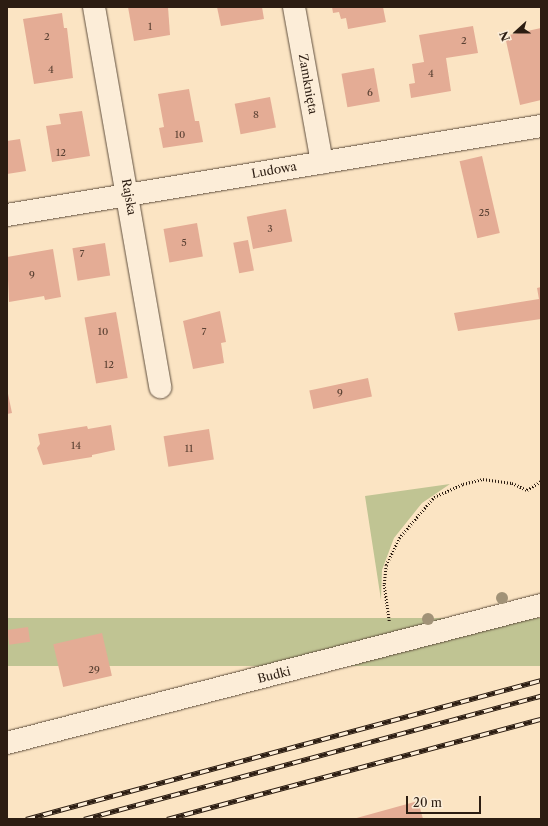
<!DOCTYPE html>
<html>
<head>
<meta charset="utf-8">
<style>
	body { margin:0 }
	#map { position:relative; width:548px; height:826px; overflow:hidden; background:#fbe4c3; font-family:"Libre Caslon Text",serif }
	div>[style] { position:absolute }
	.green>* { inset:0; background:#c0c493; transform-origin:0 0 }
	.building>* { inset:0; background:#e4ac95; transform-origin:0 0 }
	.path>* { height:2.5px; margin-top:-1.25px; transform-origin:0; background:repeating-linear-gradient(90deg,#2c1d12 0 1px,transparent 0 3px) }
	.roads { filter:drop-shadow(0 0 1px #604f3e) drop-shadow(0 0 1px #604f3e) }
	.street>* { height:22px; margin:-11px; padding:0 11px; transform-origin:11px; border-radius:11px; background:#fcedd8 }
	.rail>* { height:4.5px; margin-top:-2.25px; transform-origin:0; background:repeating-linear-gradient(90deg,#fcedd8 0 9px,#2c1d12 0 18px); box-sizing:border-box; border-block:1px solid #2c1d12 }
	.trees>* { width:12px; height:12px; margin:-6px; border-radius:50%; background:#a19277 }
	span { translate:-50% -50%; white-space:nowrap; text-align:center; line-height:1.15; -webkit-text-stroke:3.5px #fcedd8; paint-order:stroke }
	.number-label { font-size:10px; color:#5a4133 }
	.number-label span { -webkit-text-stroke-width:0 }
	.street-label { font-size:12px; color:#2c1d12 }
	.frame { position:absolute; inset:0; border:8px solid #2c1d12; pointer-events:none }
	.north { position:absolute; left:496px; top:12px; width:40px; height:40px; -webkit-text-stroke:3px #fcedd8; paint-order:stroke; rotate:249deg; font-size:11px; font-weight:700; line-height:16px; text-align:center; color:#2c1d12 }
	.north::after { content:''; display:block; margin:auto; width:14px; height:18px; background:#2c1d12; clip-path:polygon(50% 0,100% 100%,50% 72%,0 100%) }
	.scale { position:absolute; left:406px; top:796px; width:75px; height:18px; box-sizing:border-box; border:2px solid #2c1d12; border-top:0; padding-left:5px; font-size:12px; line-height:14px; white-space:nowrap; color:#2c1d12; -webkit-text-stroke:3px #fcedd8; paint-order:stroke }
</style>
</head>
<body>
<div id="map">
	<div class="green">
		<div style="clip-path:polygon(450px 484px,422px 503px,394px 538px,382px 570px,381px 600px,365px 496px)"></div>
		<div style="left:541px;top:618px;width:48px;height:552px;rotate:90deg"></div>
	</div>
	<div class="building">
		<div style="clip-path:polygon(128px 7px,168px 7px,170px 35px,134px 41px)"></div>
		<div style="clip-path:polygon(217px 7px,262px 7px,264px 19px,221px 26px)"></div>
		<div style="clip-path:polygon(332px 7px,383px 7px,386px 22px,348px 29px,346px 18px,341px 19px,339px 12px,333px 13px)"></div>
		<div style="clip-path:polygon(62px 13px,64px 28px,67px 28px,73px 78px,34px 84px,23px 19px)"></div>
		<div style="clip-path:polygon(473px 26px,478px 53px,446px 58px,451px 91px,411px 98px,409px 84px,415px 83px,412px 64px,424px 62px,419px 35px)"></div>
		<div style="clip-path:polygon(541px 28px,541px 100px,520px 105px,505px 36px)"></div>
		<div style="left:374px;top:68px;width:34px;height:33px;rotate:80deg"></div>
		<div style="clip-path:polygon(189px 89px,195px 121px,199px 121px,203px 142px,163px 148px,159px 128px,164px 127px,158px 94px)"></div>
		<div style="left:270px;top:97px;width:31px;height:36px;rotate:79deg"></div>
		<div style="clip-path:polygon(82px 111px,90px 156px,52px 162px,46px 126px,61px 124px,59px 114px)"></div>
		<div style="clip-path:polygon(20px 139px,26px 171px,7px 174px,7px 141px)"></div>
		<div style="left:482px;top:156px;width:79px;height:23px;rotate:77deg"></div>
		<div style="left:286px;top:209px;width:33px;height:40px;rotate:79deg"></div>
		<div style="left:197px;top:223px;width:34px;height:34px;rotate:80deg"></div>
		<div style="left:248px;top:240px;width:31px;height:15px;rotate:79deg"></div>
		<div style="left:105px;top:243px;width:33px;height:33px;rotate:81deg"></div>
		<div style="clip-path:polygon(53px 249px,61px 297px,45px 300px,44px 296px,9px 302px,7px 257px)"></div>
		<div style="clip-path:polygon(541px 287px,541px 319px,458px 331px,454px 313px,539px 299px,537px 288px)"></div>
		<div style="clip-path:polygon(220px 311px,226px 342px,221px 343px,224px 363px,193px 369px,183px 321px)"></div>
		<div style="left:116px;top:312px;width:67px;height:32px;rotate:80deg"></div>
		<div style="left:368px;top:378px;width:19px;height:60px;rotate:78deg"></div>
		<div style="clip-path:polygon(7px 389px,12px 413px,7px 414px)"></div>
		<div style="clip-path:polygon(111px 425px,115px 450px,92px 455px,92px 457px,43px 465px,37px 448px,40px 444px,38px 434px,87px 426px,88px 429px)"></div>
		<div style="left:209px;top:429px;width:31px;height:46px;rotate:81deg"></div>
		<div style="left:28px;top:627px;width:15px;height:21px;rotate:82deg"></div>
		<div style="left:102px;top:633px;width:44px;height:50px;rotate:77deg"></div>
		<div style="clip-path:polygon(418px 801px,423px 819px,353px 819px)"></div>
	</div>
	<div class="path">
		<div style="left:389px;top:621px;width:37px;rotate:-98deg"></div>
		<div style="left:384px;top:584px;width:19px;rotate:-84deg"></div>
		<div style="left:386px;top:565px;width:30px;rotate:-64deg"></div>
		<div style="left:399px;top:538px;width:54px;rotate:-49.5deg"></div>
		<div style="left:434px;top:497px;width:32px;rotate:-24deg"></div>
		<div style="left:463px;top:484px;width:21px;rotate:-14deg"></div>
		<div style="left:483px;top:479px;width:29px;rotate:8deg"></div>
		<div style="left:512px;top:483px;width:17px;rotate:25deg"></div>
		<div style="left:527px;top:490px;width:17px;rotate:-33deg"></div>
	</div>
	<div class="roads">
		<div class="street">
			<div style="left:94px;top:7px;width:386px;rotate:80.1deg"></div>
			<div style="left:294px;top:7px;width:158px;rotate:79.8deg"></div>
			<div style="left:7px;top:215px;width:541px;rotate:-9.46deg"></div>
			<div style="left:7px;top:743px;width:552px;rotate:-14.49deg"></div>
		</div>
	</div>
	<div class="rail">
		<div style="left:26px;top:819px;width:533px;rotate:-15.1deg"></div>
		<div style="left:84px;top:819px;width:473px;rotate:-15.1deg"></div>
		<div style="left:167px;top:819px;width:387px;rotate:-15deg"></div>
	</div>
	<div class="trees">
		<div style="left:502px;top:598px"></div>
		<div style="left:428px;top:619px"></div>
	</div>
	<div class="number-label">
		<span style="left:150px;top:27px">1</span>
		<span style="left:47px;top:37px">2</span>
		<span style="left:464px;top:41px">2</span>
		<span style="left:51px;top:70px">4</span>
		<span style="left:431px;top:74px">4</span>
		<span style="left:370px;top:93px">6</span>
		<span style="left:256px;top:115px">8</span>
		<span style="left:180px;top:135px">10</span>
		<span style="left:61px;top:153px">12</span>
		<span style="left:484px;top:213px">25</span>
		<span style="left:270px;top:229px">3</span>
		<span style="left:184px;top:243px">5</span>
		<span style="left:82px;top:254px">7</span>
		<span style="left:32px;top:275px">9</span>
		<span style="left:103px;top:332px">10</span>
		<span style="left:204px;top:332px">7</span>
		<span style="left:109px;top:365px">12</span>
		<span style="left:340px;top:393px">9</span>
		<span style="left:76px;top:446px">14</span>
		<span style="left:189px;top:449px">11</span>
		<span style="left:94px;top:670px">29</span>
	</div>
	<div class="street-label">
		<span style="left:308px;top:84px;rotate:80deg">Zamknięta</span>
		<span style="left:274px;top:170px;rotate:-10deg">Ludowa</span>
		<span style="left:129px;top:197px;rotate:80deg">Rajska</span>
		<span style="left:274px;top:675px;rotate:-14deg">Budki</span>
	</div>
	<div class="frame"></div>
	<div class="north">N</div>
	<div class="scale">20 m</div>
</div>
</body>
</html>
